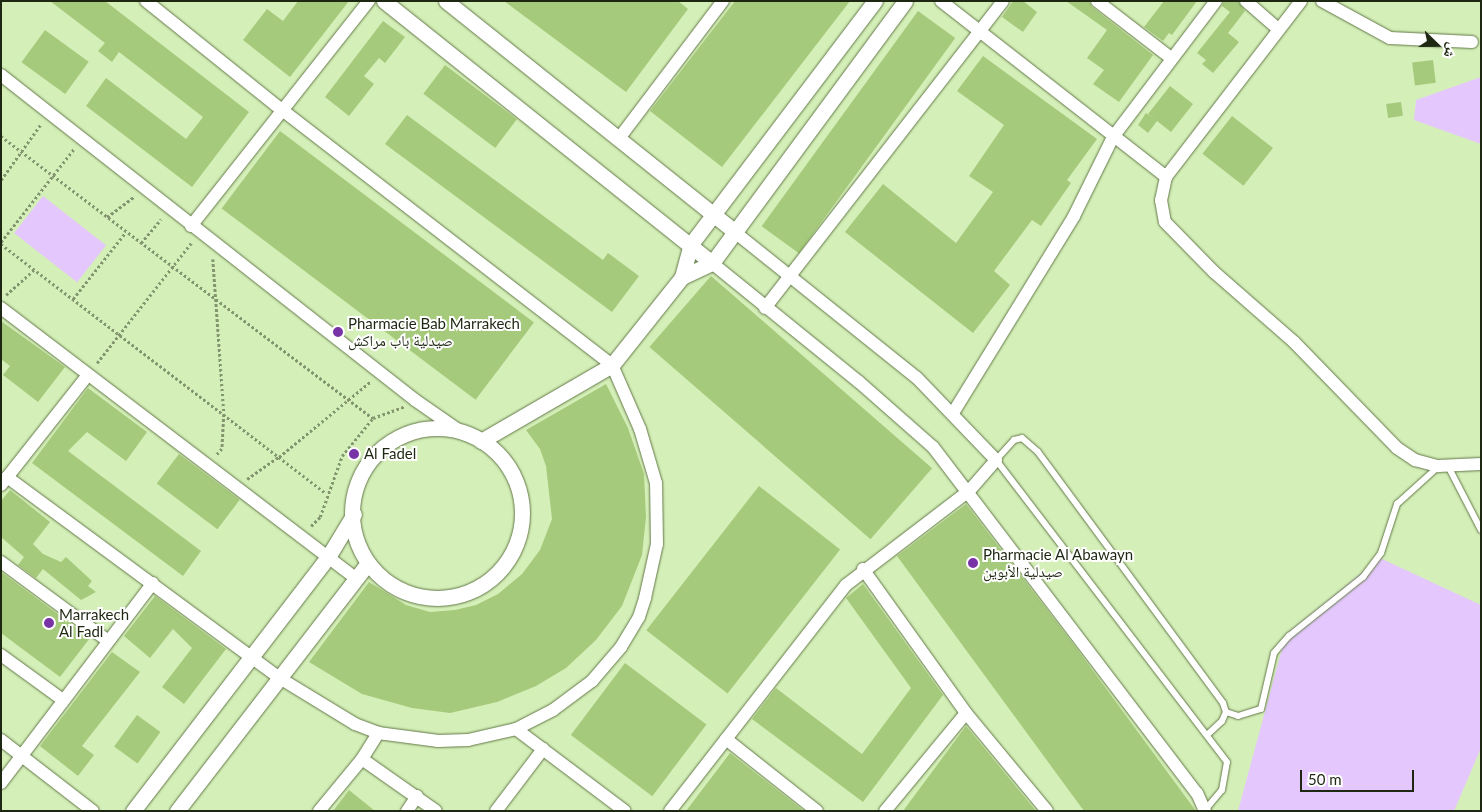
<!DOCTYPE html>
<html>
<head>
<meta charset="utf-8">
<style>
	body { margin:0 }
	#map { position:relative; width:1482px; height:812px; overflow:hidden; background:#d5efb9; font-family:Lato,"Noto Naskh Arabic",sans-serif }
	div>[style] { position:absolute }
	.green>* { inset:0; background:#e4c8fd; transform-origin:0 0 }
	.building>* { inset:0; background:#a6ca7b; transform-origin:0 0 }
	.path>* { height:2.5px; margin-top:-1.25px; transform-origin:0; background:repeating-linear-gradient(90deg,#83956e 0 2.5px,transparent 0 5px) }
	.roads { filter:drop-shadow(0 0 1px #627847) drop-shadow(0 0 1px #627847) }
	.service>* { height:6px; margin:-3px; padding:0 3px; transform-origin:3px; border-radius:3px; background:#fff }
	.minor>* { height:12px; margin:-6px; padding:0 6px; transform-origin:6px; border-radius:6px; background:#fff }
	.tertiary>* { height:15px; margin:-7.5px; padding:0 7.5px; transform-origin:7.5px; border-radius:7.5px; background:#fff }
	.tertiary>.ring { margin:-7.5px; padding:0; box-sizing:content-box; background:none; border:15px solid #fff; border-radius:50% }
	.dots>* { width:14px; height:14px; translate:-50% -50%; box-sizing:border-box; border:2px solid #fff; border-radius:50% }
	span { translate:-50% -50%; white-space:nowrap; text-align:center; line-height:1.15; -webkit-text-stroke:4px #fff; paint-order:stroke }
	.poi-label { font-size:15px; color:#1e2712 }
	.left { translate:0 -50%; text-align:left }
	.frame { position:absolute; inset:0; border:2px solid #1e2712; pointer-events:none }
	.north { position:absolute; left:1412px; top:20px; width:50px; height:50px; -webkit-text-stroke:4px #fff; paint-order:stroke; rotate:112deg; font-size:14px; font-weight:700; line-height:20px; text-align:center; color:#1e2712 }
	.north::after { content:''; display:block; margin:auto; width:18px; height:22px; background:#1e2712; clip-path:polygon(50% 0,100% 100%,50% 72%,0 100%) }
	.scale { position:absolute; left:1300px; top:770px; width:114px; height:22px; box-sizing:border-box; border:2px solid #1e2712; border-top:0; padding-left:6px; font-size:15px; line-height:18px; white-space:nowrap; color:#1e2712; -webkit-text-stroke:4px #fff; paint-order:stroke }
</style>
</head>
<body>
<div id="map">
	<div class="green">
		<div style="clip-path:polygon(1481px 77px,1481px 144px,1414px 120px,1416px 100px)"></div>
		<div style="left:43px;top:196px;width:80px;height:47px;rotate:38deg"></div>
		<div style="clip-path:polygon(1380px 558px,1481px 605px,1481px 748px,1454px 811px,1238px 811px,1286px 634px)"></div>
	</div>
	<div class="building">
		<div style="clip-path:polygon(50px 1px,105px 1px,249px 112px,192px 187px,86px 106px,106px 78px,186px 139px,203px 117px,119px 52px,112px 62px,98px 51px,105px 43px)"></div>
		<div style="clip-path:polygon(298px 1px,349px 1px,290px 77px,243px 40px,267px 9px,283px 21px)"></div>
		<div style="clip-path:polygon(504px 1px,678px 1px,688px 9px,626px 92px)"></div>
		<div style="clip-path:polygon(735px 1px,850px 1px,722px 167px,650px 111px)"></div>
		<div style="clip-path:polygon(1013px 1px,1023px 1px,1037px 12px,1023px 32px,1002px 17px)"></div>
		<div style="clip-path:polygon(1066px 1px,1089px 1px,1092px 7px,1153px 55px,1119px 102px,1093px 84px,1104px 70px,1087px 58px,1107px 30px)"></div>
		<div style="clip-path:polygon(1164px 1px,1197px 1px,1172px 35px,1169px 33px,1163px 41px,1144px 27px)"></div>
		<div style="clip-path:polygon(1224px 1px,1238px 1px,1245px 11px,1228px 33px,1239px 42px,1213px 73px,1202px 64px,1206px 60px,1197px 53px,1230px 12px,1222px 6px)"></div>
		<div style="left:918px;top:11px;width:46px;height:266px;rotate:36deg"></div>
		<div style="clip-path:polygon(383px 21px,405px 37px,385px 63px,379px 58px,364px 76px,374px 84px,349px 116px,325px 97px)"></div>
		<div style="left:45px;top:30px;width:54px;height:40px;rotate:36deg"></div>
		<div style="clip-path:polygon(983px 56px,1097px 139px,1067px 180px,1071px 183px,1041px 226px,1032px 220px,994px 271px,1010px 285px,973px 333px,845px 232px,883px 184px,956px 243px,993px 192px,969px 176px,1004px 125px,957px 91px)"></div>
		<div style="left:1433px;top:60px;width:23px;height:21px;rotate:83deg"></div>
		<div style="left:445px;top:65px;width:90px;height:36px;rotate:37deg"></div>
		<div style="clip-path:polygon(1170px 86px,1193px 104px,1171px 132px,1157px 121px,1148px 133px,1138px 125px,1146px 113px,1156px 120px,1148px 114px)"></div>
		<div style="left:1401px;top:102px;width:14px;height:15px;rotate:82deg"></div>
		<div style="clip-path:polygon(407px 115px,603px 260px,608px 253px,639px 276px,612px 312px,385px 144px)"></div>
		<div style="left:1232px;top:116px;width:52px;height:48px;rotate:38deg"></div>
		<div style="left:280px;top:131px;width:318px;height:97px;rotate:37deg"></div>
		<div style="left:711px;top:276px;width:293px;height:94px;rotate:41deg"></div>
		<div style="clip-path:polygon(1px 321px,65px 367px,38px 402px,3px 375px,10px 366px,1px 359px)"></div>
		<div style="clip-path:polygon(606px 384px,628px 428px,644px 474px,646px 517px,642px 555px,622px 606px,596px 640px,566px 668px,536px 686px,497px 702px,450px 713px,412px 708px,362px 694px,309px 662px,369px 582px,406px 605px,430px 612px,455px 610px,476px 605px,498px 594px,522px 574px,540px 550px,552px 519px,546px 466px,540px 449px,526px 430px)"></div>
		<div style="clip-path:polygon(88px 388px,147px 432px,126px 461px,87px 432px,68px 451px,201px 551px,183px 576px,32px 463px)"></div>
		<div style="left:179px;top:454px;width:76px;height:37px;rotate:37deg"></div>
		<div style="left:759px;top:486px;width:103px;height:183px;rotate:38deg"></div>
		<div style="clip-path:polygon(10px 490px,50px 522px,33px 544px,43px 554px,61px 562px,66px 557px,92px 581px,88px 586px,96px 592px,81px 600px,43px 569px,36px 578px,18px 565px,24px 557px,1px 537px,1px 501px)"></div>
		<div style="clip-path:polygon(966px 504px,1074px 645px,1196px 811px,1084px 811px,897px 556px)"></div>
		<div style="clip-path:polygon(1px 572px,90px 638px,60px 677px,1px 633px)"></div>
		<div style="clip-path:polygon(863px 584px,943px 695px,863px 802px,752px 719px,776px 688px,862px 754px,911px 688px,846px 598px)"></div>
		<div style="clip-path:polygon(155px 596px,226px 649px,184px 704px,162px 687px,192px 648px,173px 629px,150px 658px,124px 636px)"></div>
		<div style="clip-path:polygon(112px 652px,140px 672px,82px 746px,94px 755px,78px 776px,40px 746px)"></div>
		<div style="left:625px;top:663px;width:102px;height:90px;rotate:37deg"></div>
		<div style="left:137px;top:715px;width:29px;height:39px;rotate:36deg"></div>
		<div style="clip-path:polygon(966px 726px,1036px 811px,903px 811px)"></div>
		<div style="clip-path:polygon(730px 753px,804px 811px,686px 811px)"></div>
		<div style="clip-path:polygon(349px 790px,375px 811px,333px 811px)"></div>
	</div>
	<div class="path">
		<div style="left:1px;top:136px;width:467px;rotate:37.2deg"></div>
		<div style="left:1px;top:180px;width:69px;rotate:-54.5deg"></div>
		<div style="left:107px;top:217px;width:34px;rotate:-37deg"></div>
		<div style="left:1px;top:242px;width:118px;rotate:-51.9deg"></div>
		<div style="left:141px;top:243px;width:31px;rotate:-50deg"></div>
		<div style="left:1px;top:244px;width:409px;rotate:37.5deg"></div>
		<div style="left:213px;top:259px;width:155px;rotate:85.9deg"></div>
		<div style="left:224px;top:414px;width:35px;rotate:93deg"></div>
		<div style="left:222px;top:449px;width:9px;rotate:131deg"></div>
		<div style="left:6px;top:295px;width:38px;rotate:-42deg"></div>
		<div style="left:73px;top:299px;width:85px;rotate:-51.7deg"></div>
		<div style="left:97px;top:363px;width:154px;rotate:-51.9deg"></div>
		<div style="left:247px;top:479px;width:39px;rotate:-35deg"></div>
		<div style="left:279px;top:457px;width:118px;rotate:-39.5deg"></div>
		<div style="left:311px;top:526px;width:13px;rotate:-45deg"></div>
		<div style="left:320px;top:517px;width:65px;rotate:-70.2deg"></div>
		<div style="left:342px;top:456px;width:49px;rotate:-50.8deg"></div>
		<div style="left:373px;top:418px;width:33px;rotate:-20deg"></div>
	</div>
	<div class="roads">
		<div class="service">
			<div style="left:1448px;top:466px;width:72px;rotate:62.7deg"></div>
			<div style="left:1226px;top:712px;width:13px;rotate:18deg"></div>
			<div style="left:1238px;top:716px;width:24px;rotate:-17deg"></div>
			<div style="left:1261px;top:709px;width:57px;rotate:-76.9deg"></div>
			<div style="left:1274px;top:653px;width:23px;rotate:-49deg"></div>
			<div style="left:1289px;top:636px;width:95px;rotate:-38.6deg"></div>
			<div style="left:1363px;top:577px;width:30px;rotate:-53deg"></div>
			<div style="left:1381px;top:553px;width:52px;rotate:-71.9deg"></div>
			<div style="left:1397px;top:504px;width:55px;rotate:-42.1deg"></div>
			<div style="left:1205px;top:810px;width:26px;rotate:-50deg"></div>
			<div style="left:1222px;top:790px;width:28px;rotate:-80deg"></div>
			<div style="left:1227px;top:762px;width:380px;rotate:-127.4deg"></div>
			<div style="left:996px;top:460px;width:27px;rotate:-48deg"></div>
			<div style="left:1014px;top:440px;width:8px;rotate:-14deg"></div>
			<div style="left:1022px;top:438px;width:21px;rotate:41deg"></div>
			<div style="left:1038px;top:452px;width:312px;rotate:53.6deg"></div>
			<div style="left:1223px;top:703px;width:9px;rotate:72deg"></div>
			<div style="left:1226px;top:712px;width:10px;rotate:114deg"></div>
			<div style="left:1222px;top:721px;width:19px;rotate:137deg"></div>
		</div>
		<div class="minor">
			<div style="left:941px;top:1px;width:286px;rotate:38deg"></div>
			<div style="left:1097px;top:1px;width:93px;rotate:37.6deg"></div>
			<div style="left:1246px;top:1px;width:43px;rotate:41.2deg"></div>
			<div style="left:1301px;top:1px;width:222px;rotate:127.5deg"></div>
			<div style="left:1166px;top:177px;width:24px;rotate:102deg"></div>
			<div style="left:1161px;top:200px;width:22px;rotate:80deg"></div>
			<div style="left:1165px;top:222px;width:70px;rotate:45.6deg"></div>
			<div style="left:1214px;top:272px;width:106px;rotate:41.2deg"></div>
			<div style="left:1294px;top:342px;width:148px;rotate:45.8deg"></div>
			<div style="left:1397px;top:448px;width:22px;rotate:34deg"></div>
			<div style="left:1415px;top:460px;width:24px;rotate:15deg"></div>
			<div style="left:1438px;top:466px;width:43px;rotate:-2.7deg"></div>
			<div style="left:1322px;top:1px;width:77px;rotate:28.6deg"></div>
			<div style="left:1390px;top:38px;width:82px;rotate:2.8deg"></div>
			<div style="left:1px;top:75px;width:526px;rotate:38.13deg"></div>
			<div style="left:415px;top:400px;width:60px;rotate:34.8deg"></div>
			<div style="left:620px;top:137px;width:171px;rotate:-52.9deg"></div>
			<div style="left:191px;top:226px;width:287px;rotate:-51.7deg"></div>
			<div style="left:712px;top:263px;width:189px;rotate:39deg"></div>
			<div style="left:859px;top:382px;width:98px;rotate:41.3deg"></div>
			<div style="left:933px;top:447px;width:435px;rotate:52.7deg"></div>
			<div style="left:1197px;top:793px;width:20px;rotate:66deg"></div>
			<div style="left:1px;top:308px;width:446px;rotate:37.3deg"></div>
			<div style="left:765px;top:308px;width:388px;rotate:-52.2deg"></div>
			<div style="left:953px;top:413px;width:231px;rotate:-58.4deg"></div>
			<div style="left:1074px;top:216px;width:88px;rotate:-63.7deg"></div>
			<div style="left:1113px;top:137px;width:171px;rotate:-52.9deg"></div>
			<div style="left:7px;top:477px;width:337px;rotate:36.4deg"></div>
			<div style="left:278px;top:677px;width:90px;rotate:31.4deg"></div>
			<div style="left:355px;top:724px;width:25px;rotate:21deg"></div>
			<div style="left:378px;top:733px;width:61px;rotate:7.6deg"></div>
			<div style="left:438px;top:741px;width:30px;rotate:-2deg"></div>
			<div style="left:468px;top:740px;width:49px;rotate:-12.9deg"></div>
			<div style="left:516px;top:729px;width:42px;rotate:-27.2deg"></div>
			<div style="left:553px;top:710px;width:49px;rotate:-36.6deg"></div>
			<div style="left:592px;top:681px;width:45px;rotate:-49.5deg"></div>
			<div style="left:621px;top:647px;width:35px;rotate:-59deg"></div>
			<div style="left:639px;top:617px;width:20px;rotate:-72deg"></div>
			<div style="left:645px;top:598px;width:55px;rotate:-77.5deg"></div>
			<div style="left:657px;top:544px;width:61px;rotate:-90.9deg"></div>
			<div style="left:656px;top:483px;width:56px;rotate:-106.5deg"></div>
			<div style="left:640px;top:429px;width:70px;rotate:-113.6deg"></div>
			<div style="left:612px;top:365px;width:416px;rotate:-142.3deg"></div>
			<div style="left:283px;top:111px;width:176px;rotate:-141.2deg"></div>
			<div style="left:1px;top:485px;width:140px;rotate:-51.7deg"></div>
			<div style="left:1px;top:562px;width:133px;rotate:36.4deg"></div>
			<div style="left:863px;top:569px;width:177px;rotate:54.4deg"></div>
			<div style="left:966px;top:713px;width:127px;rotate:50.4deg"></div>
			<div style="left:1px;top:655px;width:77px;rotate:36deg"></div>
			<div style="left:516px;top:729px;width:136px;rotate:37deg"></div>
			<div style="left:726px;top:739px;width:116px;rotate:38.4deg"></div>
			<div style="left:1px;top:740px;width:116px;rotate:37.7deg"></div>
			<div style="left:362px;top:759px;width:90px;rotate:35.1deg"></div>
			<div style="left:1px;top:783px;width:251px;rotate:-52.8deg"></div>
			<div style="left:319px;top:811px;width:67px;rotate:-50.4deg"></div>
			<div style="left:362px;top:759px;width:31px;rotate:-58deg"></div>
			<div style="left:407px;top:811px;width:18px;rotate:-56deg"></div>
			<div style="left:496px;top:811px;width:78px;rotate:-52.8deg"></div>
			<div style="left:670px;top:811px;width:286px;rotate:-52.1deg"></div>
			<div style="left:846px;top:585px;width:155px;rotate:-37.4deg"></div>
			<div style="left:969px;top:491px;width:41px;rotate:-48.9deg"></div>
			<div style="left:996px;top:460px;width:114px;rotate:-133.9deg"></div>
			<div style="left:917px;top:378px;width:233px;rotate:-141.3deg"></div>
			<div style="left:885px;top:811px;width:127px;rotate:-50.4deg"></div>
		</div>
		<div class="tertiary">
			<div style="left:384px;top:1px;width:420px;rotate:38.6deg"></div>
			<div style="left:446px;top:1px;width:370px;rotate:38.6deg"></div>
			<div style="left:682px;top:277px;width:33px;rotate:-25deg"></div>
			<div style="left:712px;top:263px;width:325px;rotate:-53.6deg"></div>
			<div class="ring" style="left:352px;top:428px;width:155px;height:155px"></div>
			<div style="left:481px;top:441px;width:151px;rotate:-30.1deg"></div>
			<div style="left:612px;top:365px;width:112px;rotate:-51.5deg"></div>
			<div style="left:682px;top:277px;width:34px;rotate:-75deg"></div>
			<div style="left:691px;top:244px;width:305px;rotate:-52.9deg"></div>
			<div style="left:133px;top:811px;width:320px;rotate:-52.5deg"></div>
			<div style="left:328px;top:557px;width:50px;rotate:-58.8deg"></div>
			<div style="left:177px;top:811px;width:312px;rotate:-52.4deg"></div>
		</div>
	</div>
	<div class="dots">
		<div style="left:338px;top:332px;background:#7833a6"></div>
		<div style="left:354px;top:454px;background:#7833a6"></div>
		<div style="left:973px;top:563px;background:#7833a6"></div>
		<div style="left:49px;top:623px;background:#7833a6"></div>
	</div>
	<div class="poi-label">
		<span class="left" style="left:348px;top:332px">Pharmacie Bab Marrakech<br>صيدلية باب مراكش</span>
		<span class="left" style="left:364px;top:454px">Al Fadel</span>
		<span class="left" style="left:983px;top:563px">Pharmacie Al Abawayn<br>صيدلية الأبوين</span>
		<span class="left" style="left:59px;top:623px">Marrakech<br>Al Fadl</span>
	</div>
	<div class="frame"></div>
	<div class="north">ش</div>
	<div class="scale">50 m</div>
</div>
</body>
</html>
